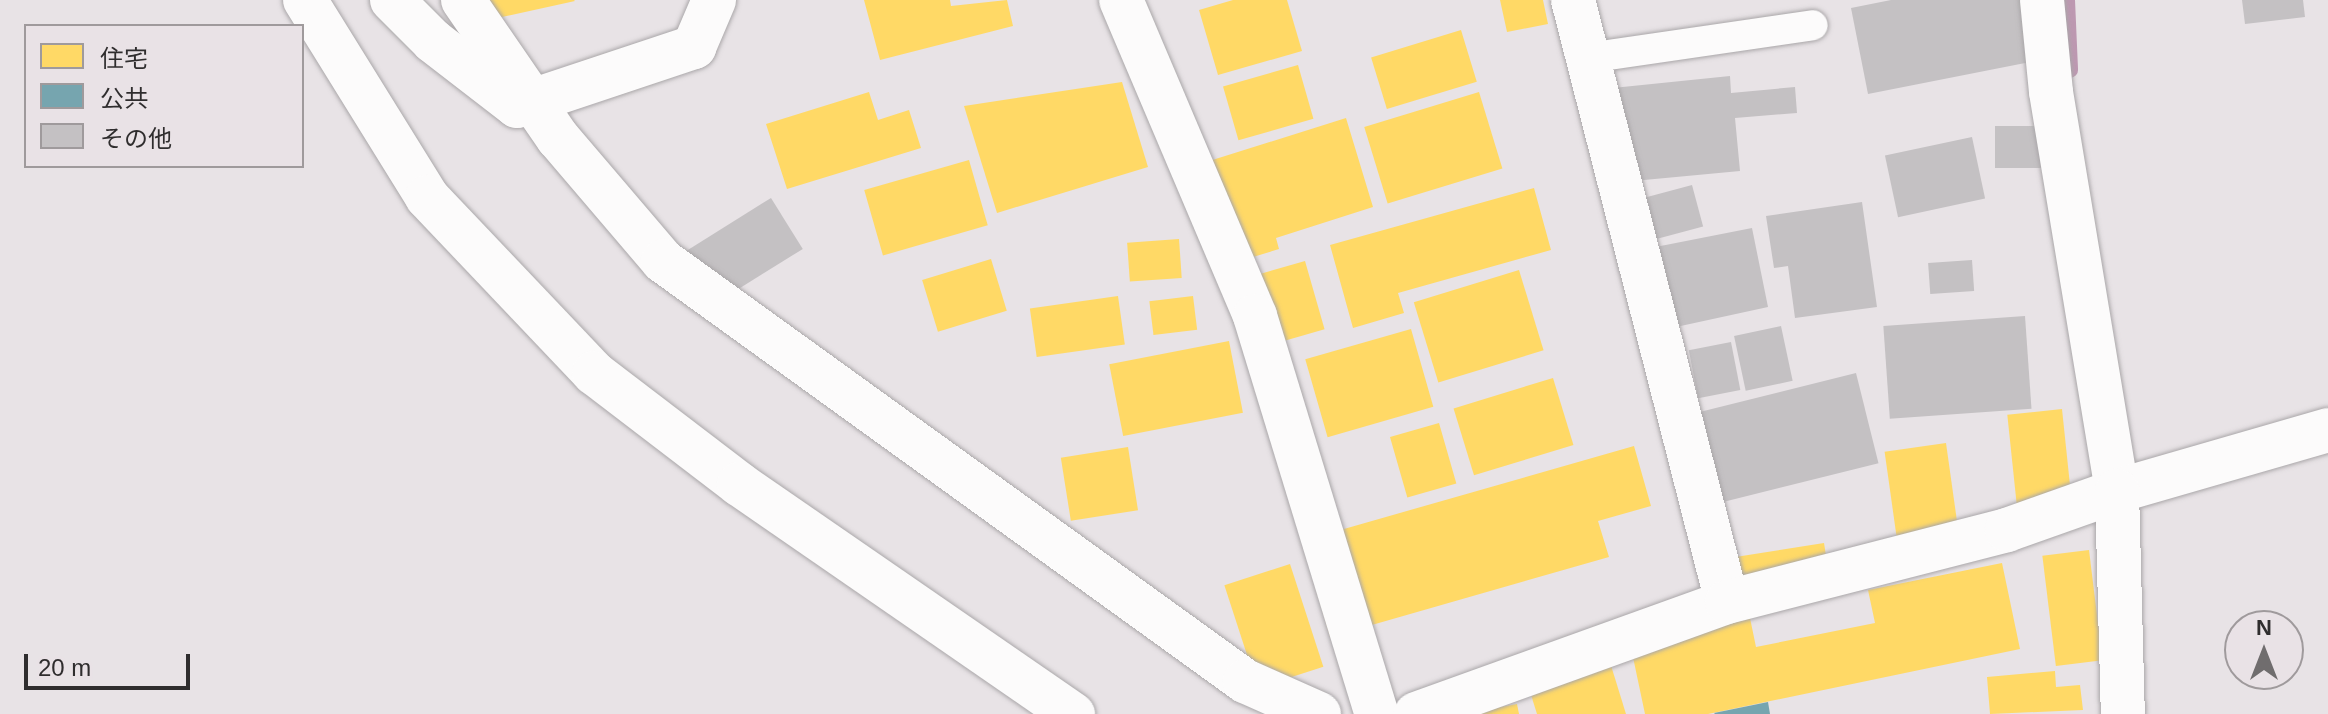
<!DOCTYPE html>
<html>
<head>
<meta charset="utf-8">
<style>
	body { margin:0 }
	#map { position:relative; width:2328px; height:714px; overflow:hidden; background:#e8e3e6; font-family:Arial,"Noto Sans JP",sans-serif }
	div>[style] { position:absolute }
	.homes>* { inset:0; background:#ffd966; transform-origin:0 0 }
	.public>* { inset:0; background:#76a5af }
	.stream>* { height:16px; margin:-8px; padding:0 8px; transform-origin:8px; border-radius:8px; background:#bd98b1 }
	.building>* { inset:0; background:#c4c1c3; transform-origin:0 0 }
	.roads { filter:drop-shadow(0 0 2px #aaa7a9) drop-shadow(0 0 2px #aaa7a9) }
	.lane>* { height:30px; margin:-15px; padding:0 15px; transform-origin:15px; border-radius:15px; background:#fcfbfb }
	.street>* { height:44px; margin:-22px; padding:0 22px; transform-origin:22px; border-radius:22px; background:#fcfbfb }
	span { translate:-50% -50%; white-space:nowrap; text-align:center; line-height:1.15; -webkit-text-stroke:8px #e9e2e6; paint-order:stroke }
	.legend { position:absolute; left:24px; top:24px; width:280px; height:144px; box-sizing:border-box; background:#e9e2e6; border:2px solid #9f9a9c; margin:0; padding:10px 14px; list-style:none; font-size:24px; color:#2f2d2e }
	.legend li { display:flex; align-items:center; gap:16px; height:40px }
	.legend b { width:40px; border:2px solid #9f9a9c }
	.north { position:absolute; left:2224px; top:610px; width:80px; height:80px; box-sizing:border-box; background:#e9e2e6; border:2px solid #9f9a9c; border-radius:50%; rotate:0deg; font-size:22px; font-weight:700; line-height:32px; text-align:center; color:#2f2d2e }
	.north::after { content:''; display:block; margin:auto; width:28px; height:36px; background:#706d6e; clip-path:polygon(50% 0,100% 100%,50% 72%,0 100%) }
	.scale { position:absolute; left:24px; top:654px; width:166px; height:36px; box-sizing:border-box; border:4px solid #2f2d2e; border-top:0; padding-left:10px; font-size:24px; line-height:28px; white-space:nowrap; color:#2f2d2e; -webkit-text-stroke:6px #e9e2e6; paint-order:stroke }
</style>
</head>
<body>
<div id="map">
	<div class="homes">
		<div style="clip-path:polygon(479px 0,574px 0,575px 1px,484px 21px)"></div>
		<div style="clip-path:polygon(864px 0,950px 0,951px 6px,1007px 0,1013px 26px,880px 60px)"></div>
		<div style="clip-path:polygon(1233px 0,1287px 0,1302px 51px,1218px 75px,1199px 10px)"></div>
		<div style="clip-path:polygon(1500px 0,1543px 0,1548px 24px,1507px 32px)"></div>
		<div style="left:1461px;top:30px;width:54px;height:94px;rotate:73deg"></div>
		<div style="left:1298px;top:65px;width:56px;height:78px;rotate:74deg"></div>
		<div style="clip-path:polygon(1122px 82px,1148px 167px,997px 213px,964px 106px)"></div>
		<div style="clip-path:polygon(869px 92px,878px 120px,909px 110px,921px 148px,787px 189px,766px 124px)"></div>
		<div style="left:1479px;top:92px;width:80px;height:120px;rotate:73deg"></div>
		<div style="clip-path:polygon(1346px 118px,1373px 207px,1276px 238px,1279px 249px,1237px 262px,1206px 162px)"></div>
		<div style="left:969px;top:160px;width:68px;height:109px;rotate:74deg"></div>
		<div style="clip-path:polygon(1534px 188px,1551px 250px,1398px 293px,1404px 313px,1353px 328px,1330px 245px)"></div>
		<div style="left:1179px;top:239px;width:39px;height:52px;rotate:86deg"></div>
		<div style="left:991px;top:259px;width:54px;height:72px;rotate:73deg"></div>
		<div style="left:1305px;top:261px;width:71px;height:46px;rotate:74deg"></div>
		<div style="left:1519px;top:270px;width:84px;height:110px;rotate:73deg"></div>
		<div style="left:1118px;top:296px;width:49px;height:89px;rotate:82deg"></div>
		<div style="left:1193px;top:296px;width:34px;height:44px;rotate:83deg"></div>
		<div style="left:1411px;top:329px;width:81px;height:110px;rotate:74deg"></div>
		<div style="left:1229px;top:341px;width:73px;height:122px;rotate:79deg"></div>
		<div style="left:1553px;top:378px;width:70px;height:104px;rotate:73deg"></div>
		<div style="left:2062px;top:409px;width:98px;height:55px;rotate:84deg"></div>
		<div style="left:1439px;top:423px;width:63px;height:51px;rotate:74deg"></div>
		<div style="left:1946px;top:443px;width:89px;height:62px;rotate:82deg"></div>
		<div style="clip-path:polygon(1634px 446px,1651px 506px,1598px 521px,1609px 557px,1330px 637px,1302px 541px)"></div>
		<div style="left:1128px;top:447px;width:64px;height:68px;rotate:81deg"></div>
		<div style="left:1824px;top:543px;width:25px;height:109px;rotate:81deg"></div>
		<div style="left:2089px;top:550px;width:111px;height:47px;rotate:83deg"></div>
		<div style="clip-path:polygon(2002px 563px,2020px 649px,1708px 714px,1645px 714px,1630px 643px,1750px 618px,1756px 647px,1875px 623px,1868px 590px)"></div>
		<div style="left:1290px;top:564px;width:108px;height:69px;rotate:72deg"></div>
		<div style="clip-path:polygon(1609px 659px,1626px 714px,1537px 714px,1528px 685px)"></div>
		<div style="clip-path:polygon(2055px 671px,2056px 687px,2080px 685px,2083px 710px,1990px 714px,1987px 677px)"></div>
		<div style="clip-path:polygon(1517px 704px,1519px 714px,1479px 714px,1478px 711px)"></div>
	</div>
	<div class="public">
		<div style="clip-path:polygon(1768px 702px,1770px 714px,1715px 714px,1714px 713px)"></div>
	</div>
	<div class="stream">
		<div style="left:2067px;top:0;width:70px;rotate:87.5deg"></div>
	</div>
	<div class="building">
		<div style="clip-path:polygon(1891px 0,2023px 0,2035px 61px,1868px 94px,1851px 8px)"></div>
		<div style="clip-path:polygon(2242px 0,2303px 0,2305px 17px,2245px 24px)"></div>
		<div style="clip-path:polygon(1730px 76px,1731px 93px,1795px 87px,1797px 113px,1735px 118px,1740px 171px,1612px 183px,1603px 89px)"></div>
		<div style="left:1995px;top:126px;width:46px;height:42px"></div>
		<div style="left:1972px;top:137px;width:63px;height:89px;rotate:78deg"></div>
		<div style="left:1692px;top:185px;width:43px;height:57px;rotate:75deg"></div>
		<div style="left:771px;top:198px;width:60px;height:99px;rotate:58deg"></div>
		<div style="clip-path:polygon(1862px 202px,1877px 307px,1795px 318px,1788px 266px,1774px 268px,1766px 216px)"></div>
		<div style="clip-path:polygon(1752px 228px,1768px 307px,1676px 327px,1625px 253px)"></div>
		<div style="left:1972px;top:260px;width:31px;height:44px;rotate:86deg"></div>
		<div style="left:2025px;top:316px;width:93px;height:142px;rotate:86deg"></div>
		<div style="left:1781px;top:326px;width:56px;height:48px;rotate:78deg"></div>
		<div style="left:1731px;top:342px;width:49px;height:43px;rotate:79deg"></div>
		<div style="left:1856px;top:373px;width:93px;height:189px;rotate:76deg"></div>
	</div>
	<div class="roads">
		<div class="lane">
			<div style="left:1588px;top:58px;width:227px;rotate:-8.3deg"></div>
		</div>
		<div class="street">
			<div style="left:305px;top:0;width:232px;rotate:58.2deg"></div>
			<div style="left:427px;top:197px;width:243px;rotate:46.5deg"></div>
			<div style="left:594px;top:373px;width:183px;rotate:37.4deg"></div>
			<div style="left:739px;top:484px;width:406px;rotate:34.6deg"></div>
			<div style="left:392px;top:0;width:58px;rotate:45deg"></div>
			<div style="left:433px;top:41px;width:106px;rotate:37.7deg"></div>
			<div style="left:517px;top:106px;width:187px;rotate:-18.4deg"></div>
			<div style="left:694px;top:47px;width:51px;rotate:-66.9deg"></div>
			<div style="left:463px;top:0;width:168px;rotate:55.5deg"></div>
			<div style="left:558px;top:138px;width:162px;rotate:49.5deg"></div>
			<div style="left:663px;top:261px;width:718px;rotate:35.82deg"></div>
			<div style="left:1245px;top:681px;width:81px;rotate:24deg"></div>
			<div style="left:1121px;top:0;width:343px;rotate:67deg"></div>
			<div style="left:1255px;top:316px;width:416px;rotate:73deg"></div>
			<div style="left:1573px;top:0;width:621px;rotate:75.65deg"></div>
			<div style="left:2042px;top:0;width:92px;rotate:84.4deg"></div>
			<div style="left:2051px;top:92px;width:404px;rotate:80.6deg"></div>
			<div style="left:2117px;top:491px;width:220px;rotate:-16.1deg"></div>
			<div style="left:1416px;top:714px;width:331px;rotate:-19.8deg"></div>
			<div style="left:1727px;top:602px;width:289px;rotate:-14.4deg"></div>
			<div style="left:2007px;top:530px;width:117px;rotate:-19.5deg"></div>
			<div style="left:2117px;top:491px;width:223px;rotate:88.5deg"></div>
		</div>
	</div>
	<ul class="legend">
	<li><b style="height:22px;background:#ffd966"></b>住宅</li>
	<li><b style="height:22px;background:#76a5af"></b>公共</li>
	<li><b style="height:22px;background:#c4c1c3"></b>その他</li>
	</ul>
	<div class="north">N</div>
	<div class="scale">20 m</div>
</div>
</body>
</html>
